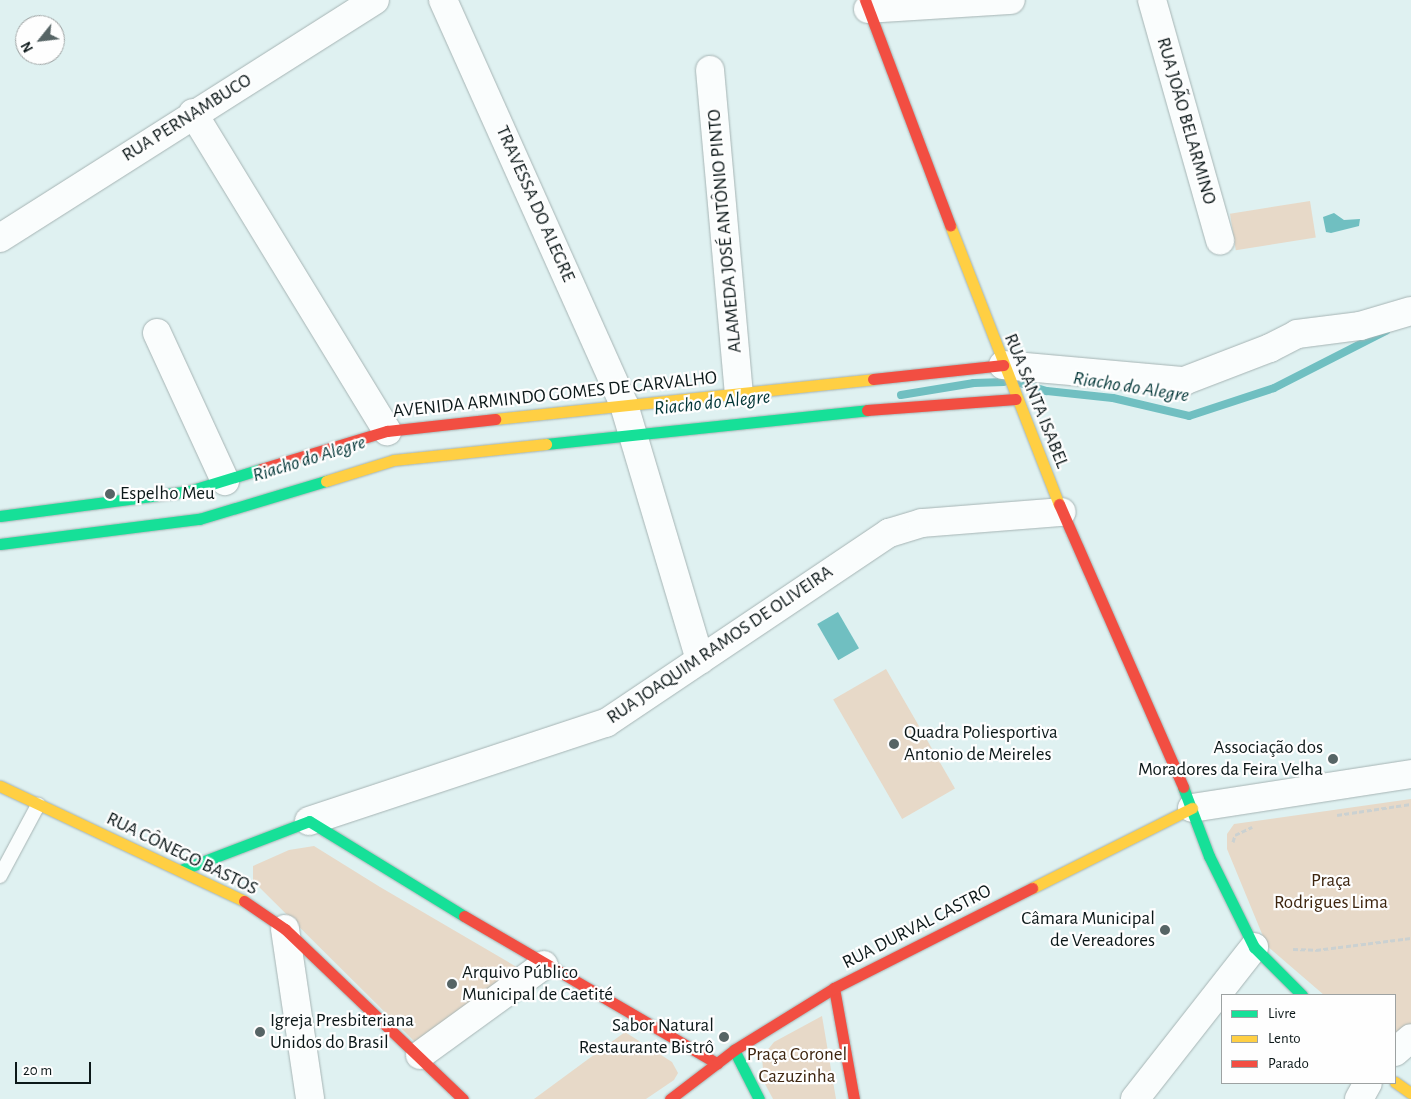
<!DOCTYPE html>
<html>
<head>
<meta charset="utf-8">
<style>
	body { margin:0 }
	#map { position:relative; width:1411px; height:1099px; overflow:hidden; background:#dff1f1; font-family:"Alegreya Sans",sans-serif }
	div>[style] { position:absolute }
	.green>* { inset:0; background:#e7d9c8; transform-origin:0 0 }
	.water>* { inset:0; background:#70bfc1; transform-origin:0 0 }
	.stream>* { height:8px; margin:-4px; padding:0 4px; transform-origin:4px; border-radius:4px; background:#70bfc1 }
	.path>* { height:3px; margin-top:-1.5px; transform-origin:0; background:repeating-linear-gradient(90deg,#cbd1d1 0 5px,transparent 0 7.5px) }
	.roads { filter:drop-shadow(0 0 1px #a6b4b4) drop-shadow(0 0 1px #a6b4b4) }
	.lane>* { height:14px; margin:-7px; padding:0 7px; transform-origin:7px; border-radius:7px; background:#fafdfd }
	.street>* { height:28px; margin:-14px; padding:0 14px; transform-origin:14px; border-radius:14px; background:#fafdfd }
	.fast>* { height:11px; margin:-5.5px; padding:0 5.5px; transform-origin:5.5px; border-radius:5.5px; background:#16e098 }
	.slow>* { height:11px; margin:-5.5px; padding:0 5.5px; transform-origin:5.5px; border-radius:5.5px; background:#ffcf43 }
	.jam>* { height:11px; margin:-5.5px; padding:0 5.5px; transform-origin:5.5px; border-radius:5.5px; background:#f24e42 }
	.dots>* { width:14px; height:14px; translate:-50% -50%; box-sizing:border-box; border:2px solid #fefefe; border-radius:50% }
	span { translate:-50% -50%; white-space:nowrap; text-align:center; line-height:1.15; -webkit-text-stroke:4.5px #fefefe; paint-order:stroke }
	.street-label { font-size:19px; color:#0c1819 }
	.poi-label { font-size:19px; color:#0c1819 }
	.left { translate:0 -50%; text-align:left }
	.right { translate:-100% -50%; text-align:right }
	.park-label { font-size:19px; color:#3d250f }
	.water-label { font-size:20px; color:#013536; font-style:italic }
	.legend { position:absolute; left:1221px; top:994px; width:175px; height:90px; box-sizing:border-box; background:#fefefe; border:1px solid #9da2a2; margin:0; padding:6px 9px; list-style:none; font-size:15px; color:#0c1819 }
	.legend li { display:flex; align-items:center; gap:10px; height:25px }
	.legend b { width:25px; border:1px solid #9da2a2 }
	.north { position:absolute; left:15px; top:15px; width:50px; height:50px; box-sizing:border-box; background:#fefefe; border:1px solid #9da2a2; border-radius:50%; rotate:241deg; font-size:14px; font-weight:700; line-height:20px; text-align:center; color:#0c1819 }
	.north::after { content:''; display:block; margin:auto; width:18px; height:22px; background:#566465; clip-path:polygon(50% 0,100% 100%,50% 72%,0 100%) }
	.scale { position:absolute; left:15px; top:1062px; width:76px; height:22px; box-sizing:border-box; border:2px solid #0c1819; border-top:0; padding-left:6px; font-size:15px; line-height:18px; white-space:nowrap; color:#0c1819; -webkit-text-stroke:4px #fefefe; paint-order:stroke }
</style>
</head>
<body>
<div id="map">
	<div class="green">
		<div style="left:1310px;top:201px;width:37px;height:81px;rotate:81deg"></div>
		<div style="left:886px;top:669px;width:138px;height:61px;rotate:60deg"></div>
		<div style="clip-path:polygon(1411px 799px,1411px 1029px,1395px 1045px,1395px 995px,1324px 995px,1267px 946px,1227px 849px,1227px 834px,1234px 824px)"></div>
		<div style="clip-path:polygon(314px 846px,380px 887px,527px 973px,420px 1047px,253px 881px,253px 866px,289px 850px)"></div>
		<div style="clip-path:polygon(822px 1016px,836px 1099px,773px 1099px,764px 1082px,762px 1057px,774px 1042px)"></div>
		<div style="clip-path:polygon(625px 1032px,672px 1062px,678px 1073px,674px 1080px,646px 1099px,534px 1099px)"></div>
	</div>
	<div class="water">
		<div style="clip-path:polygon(1334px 213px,1344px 220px,1360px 219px,1359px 226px,1331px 233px,1326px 232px,1323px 217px)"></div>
		<div style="left:838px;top:612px;width:42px;height:24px;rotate:60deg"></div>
	</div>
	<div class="stream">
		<div style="left:1017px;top:382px;width:31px;rotate:17deg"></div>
		<div style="left:1047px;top:391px;width:66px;rotate:6.1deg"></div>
		<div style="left:1113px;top:398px;width:78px;rotate:13.3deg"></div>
		<div style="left:1189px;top:416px;width:89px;rotate:-18.2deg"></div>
		<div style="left:1274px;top:388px;width:126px;rotate:-27deg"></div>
		<div style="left:901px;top:395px;width:74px;rotate:-9.3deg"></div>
		<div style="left:974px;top:383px;width:30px;rotate:-2deg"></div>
	</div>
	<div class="path">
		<div style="left:1337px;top:815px;width:75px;rotate:-8.5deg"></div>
		<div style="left:1233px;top:842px;width:7px;rotate:-74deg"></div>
		<div style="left:1235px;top:835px;width:19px;rotate:-25deg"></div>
		<div style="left:1293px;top:949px;width:23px;rotate:2deg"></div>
		<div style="left:1316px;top:950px;width:96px;rotate:-7.2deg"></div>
	</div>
	<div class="roads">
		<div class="lane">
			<div style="left:0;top:876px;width:81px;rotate:-61.8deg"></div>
		</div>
		<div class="street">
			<div style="left:443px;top:0;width:444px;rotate:65.9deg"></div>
			<div style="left:624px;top:405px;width:266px;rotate:73.4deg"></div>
			<div style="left:1152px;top:0;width:250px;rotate:74.2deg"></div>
			<div style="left:868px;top:9px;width:143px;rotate:-3.6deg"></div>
			<div style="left:710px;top:70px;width:323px;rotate:84.9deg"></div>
			<div style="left:193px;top:113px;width:373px;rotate:58.6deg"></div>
			<div style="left:0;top:238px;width:444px;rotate:-32.4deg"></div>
			<div style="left:157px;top:333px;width:163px;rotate:65.3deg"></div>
			<div style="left:1003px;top:365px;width:182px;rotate:5.1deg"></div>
			<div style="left:1184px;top:381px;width:92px;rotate:-21deg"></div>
			<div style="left:1270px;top:348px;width:30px;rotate:-27deg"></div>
			<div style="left:1297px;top:334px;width:64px;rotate:-7.2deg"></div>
			<div style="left:1360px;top:326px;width:53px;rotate:-16.4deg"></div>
			<div style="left:1192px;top:808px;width:222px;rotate:-8.8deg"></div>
			<div style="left:309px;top:821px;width:313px;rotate:-18.3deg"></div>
			<div style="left:606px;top:723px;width:341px;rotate:-33.9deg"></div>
			<div style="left:889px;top:533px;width:34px;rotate:-17deg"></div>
			<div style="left:922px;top:523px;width:140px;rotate:-4.5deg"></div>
			<div style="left:285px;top:929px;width:172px;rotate:81.6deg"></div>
			<div style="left:1395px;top:1052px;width:21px;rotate:-41deg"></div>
			<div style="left:420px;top:1055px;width:153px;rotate:-36deg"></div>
			<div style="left:1135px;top:1099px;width:193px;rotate:-51.9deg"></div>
			<div style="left:1359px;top:1099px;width:18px;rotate:-61deg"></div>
		</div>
		<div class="fast">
			<div style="left:546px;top:444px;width:323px;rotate:-6deg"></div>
			<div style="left:0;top:516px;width:191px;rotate:-7.5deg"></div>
			<div style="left:189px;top:491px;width:75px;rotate:-17deg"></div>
			<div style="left:0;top:544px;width:201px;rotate:-7.2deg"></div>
			<div style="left:199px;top:519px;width:133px;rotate:-16.7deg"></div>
			<div style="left:1183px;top:787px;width:74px;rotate:69.4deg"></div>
			<div style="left:1209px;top:856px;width:102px;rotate:63.7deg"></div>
			<div style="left:1254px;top:947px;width:68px;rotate:45deg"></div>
			<div style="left:181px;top:870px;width:137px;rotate:-20.9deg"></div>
			<div style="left:309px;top:821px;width:182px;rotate:31.5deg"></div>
			<div style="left:734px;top:1050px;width:55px;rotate:63deg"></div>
		</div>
		<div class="slow">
			<div style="left:950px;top:225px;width:300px;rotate:68.7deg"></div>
			<div style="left:495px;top:419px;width:380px;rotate:-6deg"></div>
			<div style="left:326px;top:481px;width:71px;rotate:-17.2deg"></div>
			<div style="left:394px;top:460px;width:153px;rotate:-6deg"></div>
			<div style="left:0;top:786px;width:270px;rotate:25.2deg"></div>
			<div style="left:1032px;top:888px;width:179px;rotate:-26.6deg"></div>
			<div style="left:1395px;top:1082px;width:19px;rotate:35deg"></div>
		</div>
		<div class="jam">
			<div style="left:865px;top:0;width:241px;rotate:69.3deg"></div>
			<div style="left:873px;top:379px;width:131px;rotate:-6.1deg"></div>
			<div style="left:867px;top:410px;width:149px;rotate:-4.2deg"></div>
			<div style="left:261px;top:469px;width:132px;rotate:-16.8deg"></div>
			<div style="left:387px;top:431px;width:109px;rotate:-6.3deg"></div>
			<div style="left:1059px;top:504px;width:309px;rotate:66.3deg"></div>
			<div style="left:244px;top:901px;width:50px;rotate:34.3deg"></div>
			<div style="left:285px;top:929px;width:246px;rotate:43.7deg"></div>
			<div style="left:464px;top:916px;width:293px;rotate:30.2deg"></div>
			<div style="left:834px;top:988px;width:113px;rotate:79.8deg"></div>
			<div style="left:670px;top:1099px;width:81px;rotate:-37.4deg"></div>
			<div style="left:734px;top:1050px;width:118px;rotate:-31.8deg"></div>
			<div style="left:834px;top:988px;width:222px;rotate:-26.8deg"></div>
		</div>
	</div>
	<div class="dots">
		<div style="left:110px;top:494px;background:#566465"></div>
		<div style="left:894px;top:744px;background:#566465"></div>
		<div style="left:1333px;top:759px;background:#566465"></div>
		<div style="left:1165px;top:930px;background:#566465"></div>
		<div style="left:452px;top:984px;background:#566465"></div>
		<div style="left:260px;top:1032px;background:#566465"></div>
		<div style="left:724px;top:1037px;background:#566465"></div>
	</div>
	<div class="street-label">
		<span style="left:187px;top:118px;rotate:-32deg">RUA PERNAMBUCO</span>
		<span style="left:1186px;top:121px;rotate:74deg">RUA JOÃO BELARMINO</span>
		<span style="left:535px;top:204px;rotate:66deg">TRAVESSA DO ALEGRE</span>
		<span style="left:725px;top:231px;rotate:-95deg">ALAMEDA JOSÉ ANTÔNIO PINTO</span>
		<span style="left:555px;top:395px;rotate:-6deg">AVENIDA ARMINDO GOMES DE CARVALHO</span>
		<span style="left:1036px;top:401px;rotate:68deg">RUA SANTA ISABEL</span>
		<span style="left:720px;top:645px;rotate:-34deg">RUA JOAQUIM RAMOS DE OLIVEIRA</span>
		<span style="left:182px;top:854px;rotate:26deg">RUA CÔNEGO BASTOS</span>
		<span style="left:917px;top:927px;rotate:-27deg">RUA DURVAL CASTRO</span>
	</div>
	<div class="poi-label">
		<span class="left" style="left:120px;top:494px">Espelho Meu</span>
		<span class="left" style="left:904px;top:744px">Quadra Poliesportiva<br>Antonio de Meireles</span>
		<span class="right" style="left:1323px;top:759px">Associação dos<br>Moradores da Feira Velha</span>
		<span class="right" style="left:1155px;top:930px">Câmara Municipal<br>de Vereadores</span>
		<span class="left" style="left:462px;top:984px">Arquivo Público<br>Municipal de Caetité</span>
		<span class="left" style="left:270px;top:1032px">Igreja Presbiteriana<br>Unidos do Brasil</span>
		<span class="right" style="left:714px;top:1037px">Sabor Natural<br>Restaurante Bistrô</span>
	</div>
	<div class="park-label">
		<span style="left:1331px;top:892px">Praça<br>Rodrigues Lima</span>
		<span style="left:797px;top:1066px">Praça Coronel<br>Cazuzinha</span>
	</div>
	<div class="water-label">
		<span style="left:1131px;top:387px;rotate:9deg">Riacho do Alegre</span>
		<span style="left:712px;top:403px;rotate:-6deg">Riacho do Alegre</span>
		<span style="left:309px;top:459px;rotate:-17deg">Riacho do Alegre</span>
	</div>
	<ul class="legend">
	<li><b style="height:6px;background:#16e098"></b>Livre</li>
	<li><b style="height:6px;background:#ffcf43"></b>Lento</li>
	<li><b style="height:6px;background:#f24e42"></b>Parado</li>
	</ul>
	<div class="north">N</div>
	<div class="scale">20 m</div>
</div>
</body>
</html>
